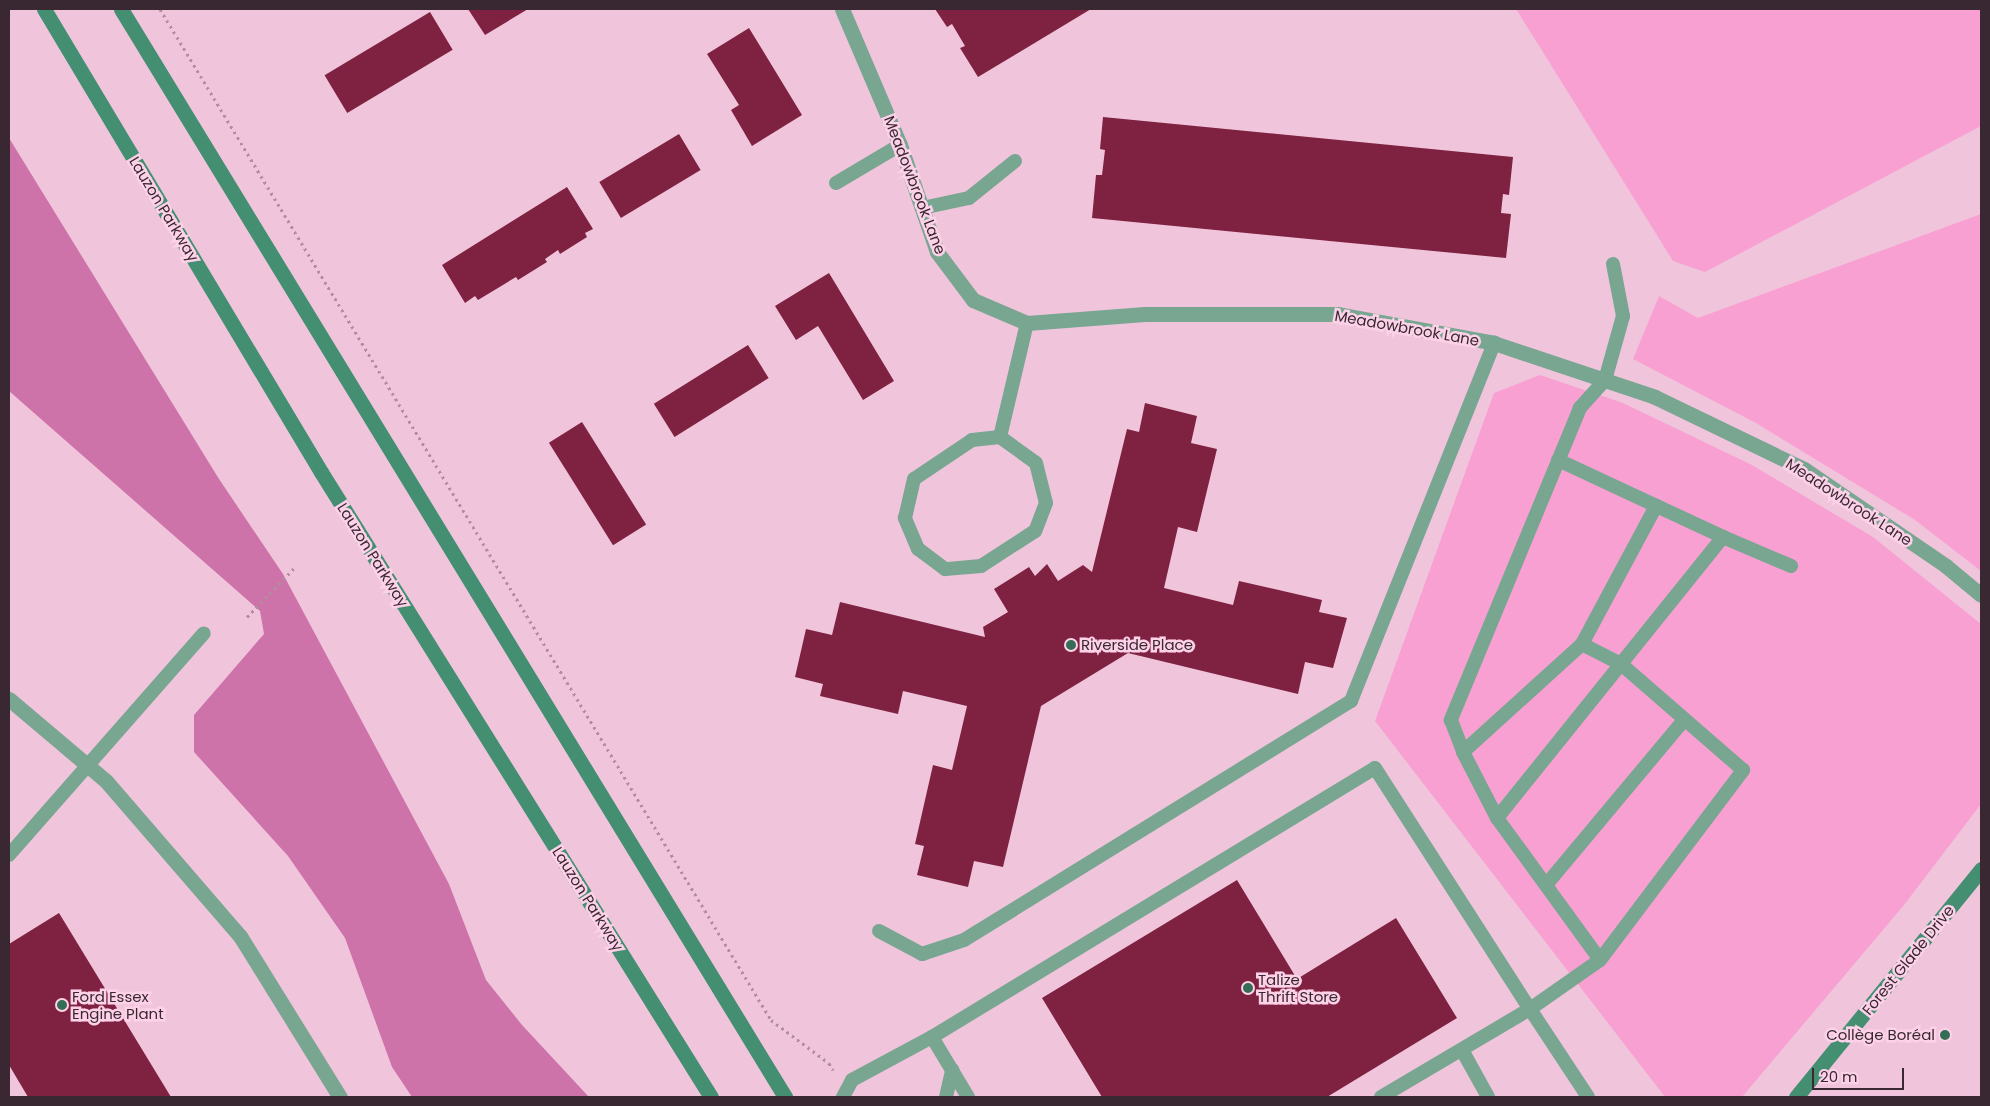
<!DOCTYPE html>
<html>
<head>
<meta charset="utf-8">
<style>
	body { margin:0 }
	#map { position:relative; width:1990px; height:1106px; overflow:hidden; background:#f0c5dc; font-family:Poppins,sans-serif }
	div>[style] { position:absolute }
	.green>* { inset:0; background:#f8a0d2 }
	.forest>* { inset:0; background:#ce73a9 }
	.building>* { inset:0; background:#7f2140; transform-origin:0 0 }
	.path>* { height:3px; margin-top:-1.5px; transform-origin:0; background:repeating-linear-gradient(90deg,#b08ea0 0 2.5px,transparent 0 6.5px) }
	.lane>* { height:14px; margin:-7px; padding:0 7px; transform-origin:7px; border-radius:7px; background:#78a691 }
	.street>* { height:15px; margin:-7.5px; padding:0 7.5px; transform-origin:7.5px; border-radius:7.5px; background:#78a691 }
	.secondary>* { height:15px; margin:-7.5px; padding:0 7.5px; transform-origin:7.5px; border-radius:7.5px; background:#448f71 }
	.dots>* { width:14px; height:14px; translate:-50% -50%; box-sizing:border-box; border:2px solid #fdd2e9; border-radius:50% }
	span { translate:-50% -50%; white-space:nowrap; text-align:center; line-height:1.15; -webkit-text-stroke:5px #fdd2e9; paint-order:stroke }
	.street-label { font-size:15px; color:#392831 }
	.poi-label { font-size:15px; color:#392831 }
	.left { translate:0 -50%; text-align:left }
	.right { translate:-100% -50%; text-align:right }
	.frame { position:absolute; inset:0; border:10px solid #392831; pointer-events:none }
	.scale { position:absolute; left:1812px; top:1068px; width:92px; height:22px; box-sizing:border-box; border:2px solid #392831; border-top:0; padding-left:6px; font-size:15px; line-height:18px; white-space:nowrap; color:#392831; -webkit-text-stroke:4px #fdd2e9; paint-order:stroke }
</style>
</head>
<body>
<div id="map">
	<div class="green">
		<div style="clip-path:polygon(1516px 9px,1981px 9px,1981px 126px,1705px 272px,1673px 261px)"></div>
		<div style="clip-path:polygon(1981px 214px,1981px 571px,1915px 520px,1756px 423px,1633px 359px,1659px 296px,1698px 318px)"></div>
		<div style="clip-path:polygon(1540px 375px,1623px 403px,1752px 465px,1873px 537px,1981px 624px,1981px 804px,1904px 905px,1742px 1097px,1665px 1097px,1375px 721px,1494px 393px)"></div>
	</div>
	<div class="forest">
		<div style="clip-path:polygon(9px 138px,219px 479px,283px 574px,449px 884px,486px 980px,522px 1025px,589px 1097px,412px 1097px,392px 1067px,345px 938px,288px 856px,194px 752px,194px 715px,264px 634px,260px 611px,9px 391px)"></div>
	</div>
	<div class="building">
		<div style="clip-path:polygon(468px 9px,528px 9px,485px 35px)"></div>
		<div style="clip-path:polygon(935px 9px,1091px 9px,978px 77px,960px 48px,965px 46px,952px 24px,947px 27px)"></div>
		<div style="left:430px;top:12px;width:44px;height:123px;rotate:59deg"></div>
		<div style="clip-path:polygon(749px 28px,802px 115px,752px 146px,731px 110px,739px 105px,707px 54px)"></div>
		<div style="clip-path:polygon(1103px 117px,1513px 157px,1509px 195px,1503px 194px,1501px 213px,1511px 214px,1506px 258px,1092px 218px,1096px 175px,1102px 175px,1105px 150px,1100px 149px)"></div>
		<div style="left:679px;top:134px;width:42px;height:93px;rotate:59deg"></div>
		<div style="clip-path:polygon(567px 187px,593px 229px,585px 233px,587px 237px,560px 254px,558px 250px,545px 259px,547px 262px,518px 280px,516px 277px,478px 300px,475px 296px,465px 303px,442px 265px)"></div>
		<div style="clip-path:polygon(829px 273px,894px 381px,863px 400px,818px 326px,796px 340px,775px 306px)"></div>
		<div style="left:748px;top:345px;width:39px;height:111px;rotate:58deg"></div>
		<div style="clip-path:polygon(1145px 403px,1197px 416px,1191px 443px,1217px 449px,1197px 532px,1178px 527px,1164px 588px,1233px 605px,1239px 581px,1322px 600px,1319px 612px,1347px 618px,1333px 668px,1305px 662px,1298px 694px,1128px 653px,1041px 706px,1003px 867px,974px 861px,968px 887px,917px 875px,924px 846px,915px 844px,933px 765px,952px 770px,967px 706px,903px 691px,898px 714px,820px 696px,823px 684px,795px 677px,806px 629px,832px 635px,840px 602px,985px 637px,983px 627px,1008px 612px,994px 589px,1029px 567px,1035px 576px,1047px 564px,1058px 581px,1083px 565px,1092px 572px,1127px 429px,1139px 432px)"></div>
		<div style="left:582px;top:422px;width:121px;height:39px;rotate:58deg"></div>
		<div style="clip-path:polygon(1237px 880px,1297px 979px,1396px 918px,1457px 1018px,1327px 1097px,1102px 1097px,1042px 998px)"></div>
		<div style="clip-path:polygon(59px 913px,171px 1097px,28px 1097px,9px 1065px,9px 944px)"></div>
	</div>
	<div class="path">
		<div style="left:160px;top:9px;width:1181px;rotate:58.85deg"></div>
		<div style="left:771px;top:1020px;width:72px;rotate:36.6deg"></div>
		<div style="left:829px;top:1063px;width:8px;rotate:60deg"></div>
		<div style="left:247px;top:617px;width:71px;rotate:-46.1deg"></div>
	</div>
	<div class="lane">
		<div style="left:836px;top:183px;width:74px;rotate:-30.7deg"></div>
		<div style="left:922px;top:208px;width:48px;rotate:-12deg"></div>
		<div style="left:969px;top:198px;width:59px;rotate:-38.8deg"></div>
		<div style="left:1613px;top:264px;width:53px;rotate:79.1deg"></div>
		<div style="left:1623px;top:316px;width:66px;rotate:105.7deg"></div>
		<div style="left:1605px;top:380px;width:38px;rotate:132deg"></div>
		<div style="left:1580px;top:408px;width:338px;rotate:112.5deg"></div>
		<div style="left:1451px;top:720px;width:34px;rotate:69deg"></div>
		<div style="left:1463px;top:752px;width:74px;rotate:62.7deg"></div>
		<div style="left:1497px;top:818px;width:361px;rotate:-51.2deg"></div>
		<div style="left:1000px;top:437px;width:44px;rotate:35.8deg"></div>
		<div style="left:1036px;top:463px;width:41px;rotate:76deg"></div>
		<div style="left:1046px;top:503px;width:30px;rotate:111deg"></div>
		<div style="left:1035px;top:531px;width:64px;rotate:147.1deg"></div>
		<div style="left:981px;top:566px;width:36px;rotate:175deg"></div>
		<div style="left:945px;top:569px;width:34px;rotate:-143deg"></div>
		<div style="left:918px;top:549px;width:34px;rotate:-113deg"></div>
		<div style="left:905px;top:518px;width:40px;rotate:-77deg"></div>
		<div style="left:914px;top:479px;width:70px;rotate:-33.9deg"></div>
		<div style="left:972px;top:440px;width:28px;rotate:-6deg"></div>
		<div style="left:1000px;top:437px;width:117px;rotate:-76.7deg"></div>
		<div style="left:1558px;top:460px;width:182px;rotate:25deg"></div>
		<div style="left:1723px;top:537px;width:74px;rotate:23.1deg"></div>
		<div style="left:1463px;top:752px;width:161px;rotate:-42.2deg"></div>
		<div style="left:1582px;top:644px;width:157px;rotate:-61.8deg"></div>
		<div style="left:1497px;top:818px;width:175px;rotate:54deg"></div>
		<div style="left:1600px;top:960px;width:238px;rotate:-53deg"></div>
		<div style="left:1743px;top:770px;width:162px;rotate:-139deg"></div>
		<div style="left:1621px;top:664px;width:44px;rotate:-152.9deg"></div>
		<div style="left:9px;top:855px;width:295px;rotate:-48.7deg"></div>
		<div style="left:1546px;top:885px;width:215px;rotate:-50.1deg"></div>
		<div style="left:879px;top:931px;width:49px;rotate:28.1deg"></div>
		<div style="left:922px;top:954px;width:44px;rotate:-18.4deg"></div>
		<div style="left:964px;top:940px;width:455px;rotate:-31.7deg"></div>
		<div style="left:1351px;top:701px;width:386px;rotate:-68.2deg"></div>
		<div style="left:932px;top:1037px;width:518px;rotate:-31.27deg"></div>
		<div style="left:1375px;top:768px;width:287px;rotate:57.3deg"></div>
		<div style="left:1530px;top:1009px;width:85px;rotate:-35deg"></div>
		<div style="left:1462px;top:1050px;width:54px;rotate:61deg"></div>
		<div style="left:843px;top:1097px;width:19px;rotate:-62deg"></div>
		<div style="left:852px;top:1080px;width:91px;rotate:-28.3deg"></div>
		<div style="left:932px;top:1037px;width:70px;rotate:59deg"></div>
		<div style="left:946px;top:1097px;width:28px;rotate:-77deg"></div>
		<div style="left:1381px;top:1097px;width:173px;rotate:-30.6deg"></div>
		<div style="left:1530px;top:1009px;width:105px;rotate:56.6deg"></div>
	</div>
	<div class="street">
		<div style="left:842px;top:9px;width:148px;rotate:66.9deg"></div>
		<div style="left:900px;top:145px;width:113px;rotate:70.9deg"></div>
		<div style="left:937px;top:252px;width:60px;rotate:53.1deg"></div>
		<div style="left:973px;top:300px;width:59px;rotate:23.1deg"></div>
		<div style="left:1027px;top:323px;width:118px;rotate:-4.4deg"></div>
		<div style="left:1145px;top:314px;width:193px"></div>
		<div style="left:1338px;top:314px;width:159px;rotate:10.5deg"></div>
		<div style="left:1494px;top:343px;width:170px;rotate:18.5deg"></div>
		<div style="left:1655px;top:397px;width:165px;rotate:25.8deg"></div>
		<div style="left:1804px;top:469px;width:172px;rotate:34.3deg"></div>
		<div style="left:1946px;top:566px;width:45px;rotate:39.6deg"></div>
		<div style="left:9px;top:699px;width:127px;rotate:40.2deg"></div>
		<div style="left:106px;top:781px;width:205px;rotate:49.2deg"></div>
		<div style="left:240px;top:936px;width:190px;rotate:58.2deg"></div>
	</div>
	<div class="secondary">
		<div style="left:44px;top:9px;width:540px;rotate:59.11deg"></div>
		<div style="left:321px;top:472px;width:737px;rotate:58.04deg"></div>
		<div style="left:121px;top:9px;width:1275px;rotate:58.6deg"></div>
		<div style="left:1796px;top:1097px;width:294px;rotate:-50.9deg"></div>
	</div>
	<div class="dots">
		<div style="left:1071px;top:645px;background:#336d55"></div>
		<div style="left:1248px;top:988px;background:#336d55"></div>
		<div style="left:62px;top:1005px;background:#336d55"></div>
		<div style="left:1945px;top:1035px;background:#336d55"></div>
	</div>
	<div class="street-label">
		<span style="left:915px;top:185px;rotate:69deg">Meadowbrook Lane</span>
		<span style="left:164px;top:209px;rotate:59deg">Lauzon Parkway</span>
		<span style="left:1407px;top:328px;rotate:10deg">Meadowbrook Lane</span>
		<span style="left:1849px;top:502px;rotate:33deg">Meadowbrook Lane</span>
		<span style="left:373px;top:555px;rotate:58deg">Lauzon Parkway</span>
		<span style="left:588px;top:899px;rotate:58deg">Lauzon Parkway</span>
		<span style="left:1908px;top:960px;rotate:-51deg">Forest Glade Drive</span>
	</div>
	<div class="poi-label">
		<span class="left" style="left:1081px;top:645px">Riverside Place</span>
		<span class="left" style="left:1258px;top:988px">Talize<br>Thrift Store</span>
		<span class="left" style="left:72px;top:1005px">Ford Essex<br>Engine Plant</span>
		<span class="right" style="left:1935px;top:1035px">Collège Boréal</span>
	</div>
	<div class="frame"></div>
	<div class="scale">20 m</div>
</div>
</body>
</html>
